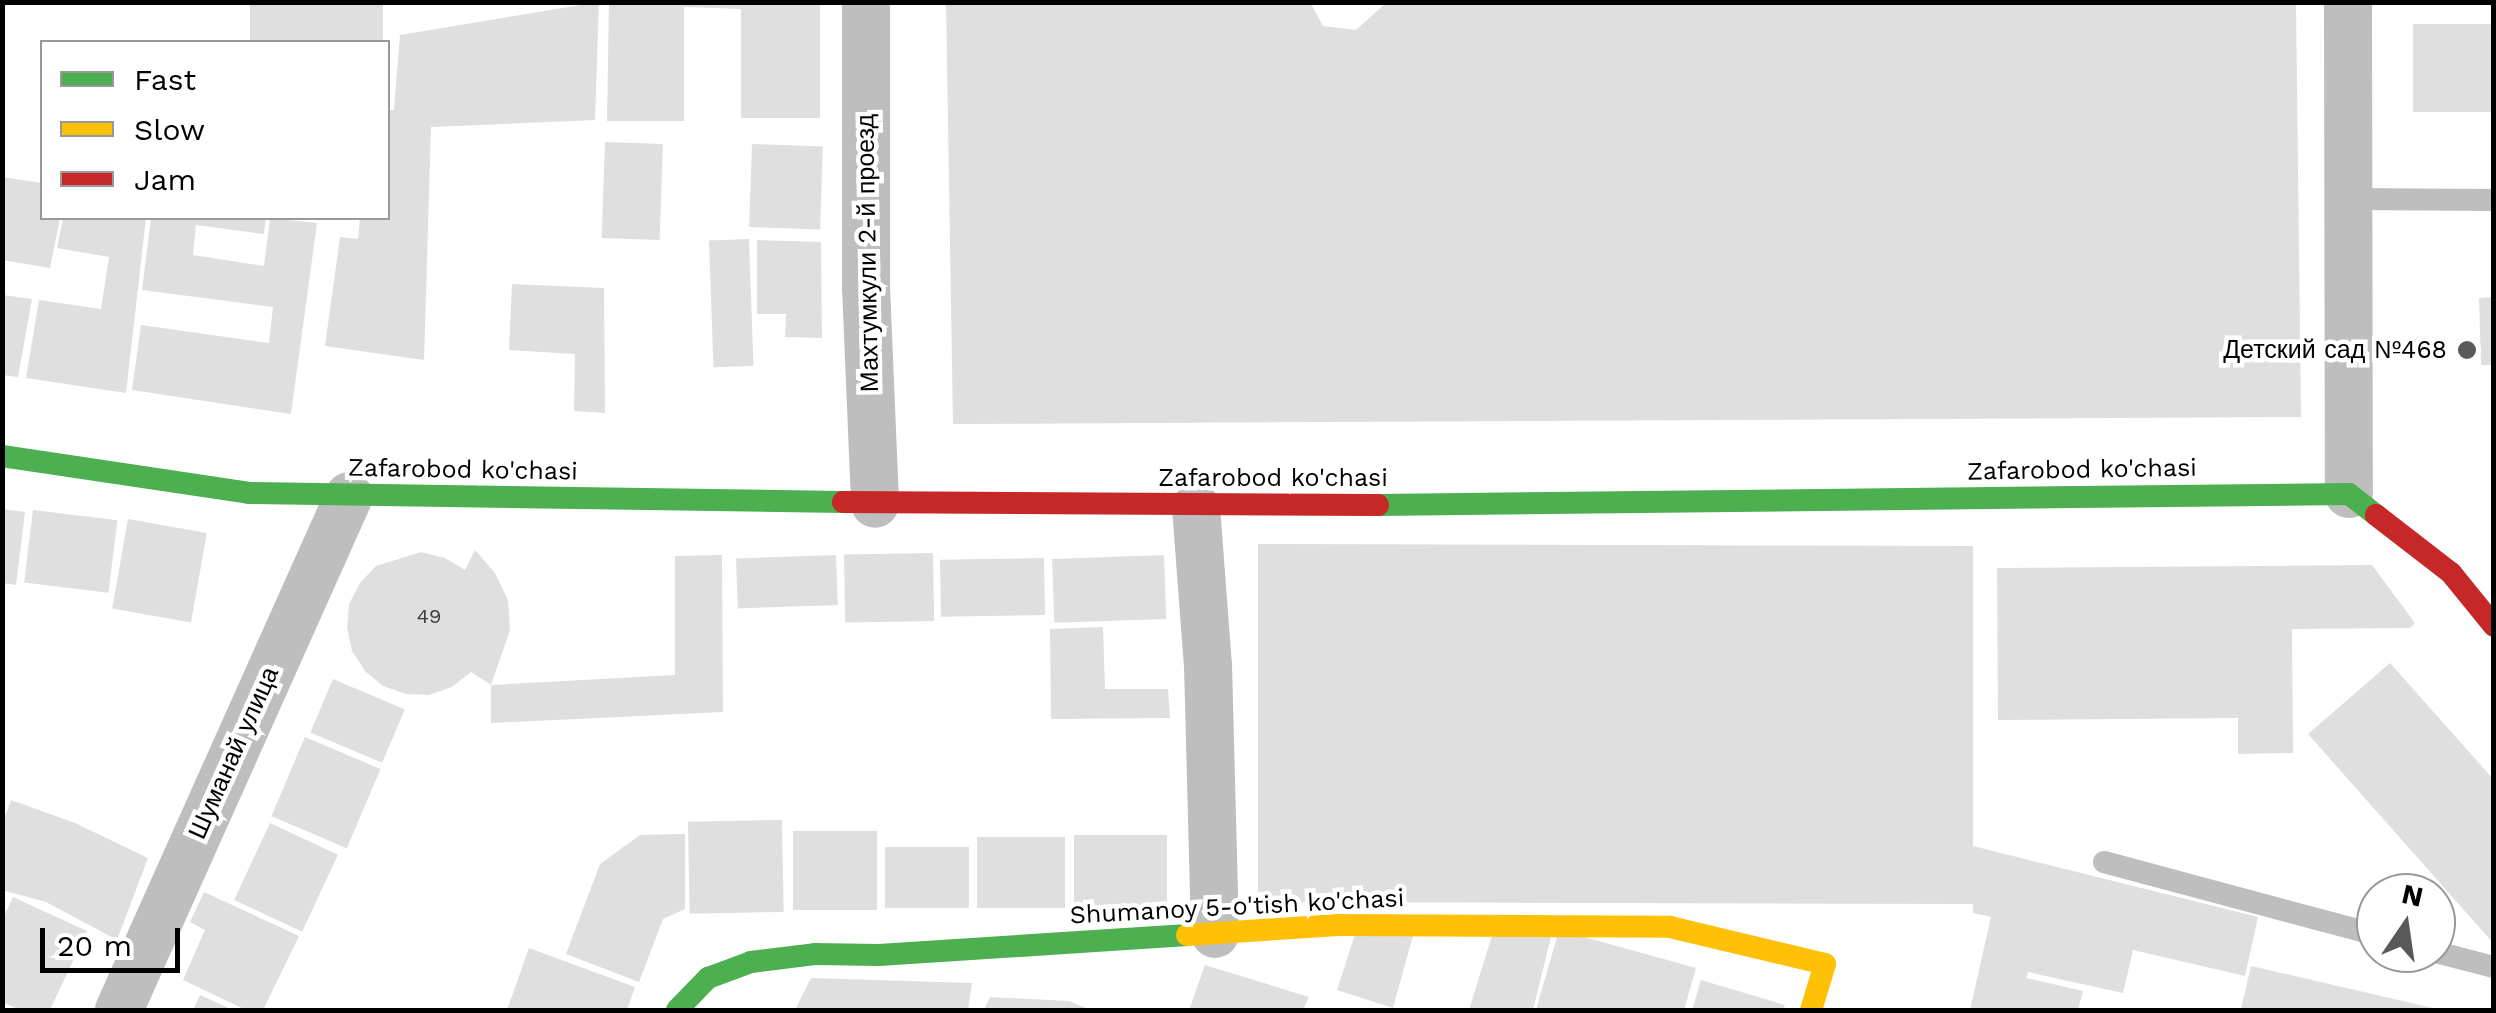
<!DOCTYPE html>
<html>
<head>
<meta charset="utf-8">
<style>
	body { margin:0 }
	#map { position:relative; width:2496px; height:1013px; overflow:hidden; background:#fff; font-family:"Work Sans",sans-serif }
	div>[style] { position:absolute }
	.building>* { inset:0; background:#dfdfdf; transform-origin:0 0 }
	.lane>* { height:22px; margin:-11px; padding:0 11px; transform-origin:11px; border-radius:11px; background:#bebebe }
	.street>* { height:48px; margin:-24px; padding:0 24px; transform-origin:24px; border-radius:24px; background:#bebebe }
	.fast>* { height:22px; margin:-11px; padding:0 11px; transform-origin:11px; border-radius:11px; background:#4caf50 }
	.slow>* { height:22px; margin:-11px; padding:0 11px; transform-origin:11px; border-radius:11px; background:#ffc107 }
	.jam>* { height:22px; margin:-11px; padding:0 11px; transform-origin:11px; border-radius:11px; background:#c62828 }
	.dots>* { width:28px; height:28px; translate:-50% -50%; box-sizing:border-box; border:5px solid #fff; border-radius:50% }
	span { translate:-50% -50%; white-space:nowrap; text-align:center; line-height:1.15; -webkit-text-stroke:9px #fff; paint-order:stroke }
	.number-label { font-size:20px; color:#383838 }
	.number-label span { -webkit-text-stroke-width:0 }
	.street-label { font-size:25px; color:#000 }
	.poi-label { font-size:25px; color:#000 }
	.right { translate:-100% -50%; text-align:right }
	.frame { position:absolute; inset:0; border:5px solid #000; pointer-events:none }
	.legend { position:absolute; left:40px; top:40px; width:350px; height:180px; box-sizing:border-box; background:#fff; border:2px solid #999; margin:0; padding:12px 18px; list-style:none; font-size:30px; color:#000 }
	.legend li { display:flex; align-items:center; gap:20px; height:50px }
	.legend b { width:50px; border:2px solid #999 }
	.north { position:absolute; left:2356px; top:873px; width:100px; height:100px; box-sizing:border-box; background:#fff; border:2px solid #999; border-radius:50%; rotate:13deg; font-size:28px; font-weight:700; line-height:40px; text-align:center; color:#000 }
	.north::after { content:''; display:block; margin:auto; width:35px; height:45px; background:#595959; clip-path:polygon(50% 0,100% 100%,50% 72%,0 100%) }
	.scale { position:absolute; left:40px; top:928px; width:140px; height:45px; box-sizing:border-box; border:5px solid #000; border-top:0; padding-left:12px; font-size:30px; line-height:35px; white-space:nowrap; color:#000; -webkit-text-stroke:8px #fff; paint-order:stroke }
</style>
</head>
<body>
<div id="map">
	<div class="building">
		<div style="left:250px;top:2px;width:133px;height:40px"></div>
		<div style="clip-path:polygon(599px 2px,595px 120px,431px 127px,424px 360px,325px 346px,340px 237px,358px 239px,360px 218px,388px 218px,388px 110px,394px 110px,400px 35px)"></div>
		<div style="clip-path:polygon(609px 2px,820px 2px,820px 118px,741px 118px,741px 9px,684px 7px,684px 121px,607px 121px)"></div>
		<div style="clip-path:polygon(946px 2px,1310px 2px,1323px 26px,1356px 30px,1387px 2px,2296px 2px,2301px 417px,953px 424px)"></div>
		<div style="left:2494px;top:24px;width:88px;height:81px;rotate:90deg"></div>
		<div style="left:605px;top:142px;width:58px;height:96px;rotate:2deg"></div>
		<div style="left:752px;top:144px;width:71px;height:83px;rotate:2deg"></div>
		<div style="clip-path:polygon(2px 177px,42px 183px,42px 218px,60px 218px,50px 268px,2px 260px)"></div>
		<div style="clip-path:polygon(63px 218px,146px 218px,126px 393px,26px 378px,39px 300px,101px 309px,109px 257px,57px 248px)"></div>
		<div style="clip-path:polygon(151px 218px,266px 218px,264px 234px,196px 225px,193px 255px,264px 266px,270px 218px,317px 223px,291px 414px,132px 390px,141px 325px,269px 343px,273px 307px,142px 290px)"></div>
		<div style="left:749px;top:239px;width:127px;height:40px;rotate:88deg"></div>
		<div style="clip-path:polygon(757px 240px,821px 242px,822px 338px,785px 337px,786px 314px,757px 314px)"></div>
		<div style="clip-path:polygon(512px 284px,604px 288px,605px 413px,574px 411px,575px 354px,509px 350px)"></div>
		<div style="clip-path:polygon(2px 295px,32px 299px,18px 377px,2px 375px)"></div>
		<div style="clip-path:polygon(2494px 297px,2494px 365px,2481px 365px,2479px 298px)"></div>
		<div style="clip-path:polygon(2px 509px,25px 512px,16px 585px,2px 583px)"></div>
		<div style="left:33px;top:510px;width:85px;height:73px;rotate:7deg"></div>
		<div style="left:128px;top:519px;width:80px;height:91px;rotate:10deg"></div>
		<div style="clip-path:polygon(1258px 544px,1973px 546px,1973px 846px,2258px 917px,2245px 976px,2133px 950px,2123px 993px,2028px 972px,2026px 978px,2083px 991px,2078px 1010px,1970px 1010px,1991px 917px,1973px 913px,1973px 904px,1258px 902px)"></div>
		<div style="clip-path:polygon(475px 550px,495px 573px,508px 600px,510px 630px,491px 685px,675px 675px,675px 556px,722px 555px,723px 712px,491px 723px,491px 685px,471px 672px,452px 687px,429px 695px,406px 694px,383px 686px,365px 671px,352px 651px,347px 628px,349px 604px,360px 583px,376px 566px,421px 552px,445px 558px,465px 570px)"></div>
		<div style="left:933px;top:553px;width:68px;height:89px;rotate:89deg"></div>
		<div style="left:836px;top:555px;width:50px;height:100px;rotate:88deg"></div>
		<div style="left:1164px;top:555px;width:64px;height:112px;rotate:88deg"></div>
		<div style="left:1044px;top:558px;width:57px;height:104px;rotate:89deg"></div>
		<div style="clip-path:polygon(2372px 565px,2415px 623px,2410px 628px,2292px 629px,2293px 753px,2238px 754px,2238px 718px,1998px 720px,1997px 568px)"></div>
		<div style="clip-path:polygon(1103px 627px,1105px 689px,1168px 689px,1170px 718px,1051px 719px,1050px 629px)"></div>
		<div style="clip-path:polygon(2390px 663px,2494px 780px,2494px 944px,2308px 734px)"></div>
		<div style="left:333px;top:679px;width:78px;height:58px;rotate:23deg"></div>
		<div style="left:305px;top:737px;width:82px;height:86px;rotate:23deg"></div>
		<div style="clip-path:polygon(11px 800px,75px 823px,148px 858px,117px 940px,46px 902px,2px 890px,2px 825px)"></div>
		<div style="left:782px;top:820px;width:92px;height:94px;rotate:89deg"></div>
		<div style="left:270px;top:823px;width:75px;height:85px;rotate:25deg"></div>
		<div style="left:877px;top:831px;width:79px;height:84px;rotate:90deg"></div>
		<div style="clip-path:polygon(685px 834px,685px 909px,663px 919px,639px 982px,566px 954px,600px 864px,640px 835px)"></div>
		<div style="left:1167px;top:835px;width:70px;height:93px;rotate:90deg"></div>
		<div style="left:977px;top:837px;width:88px;height:71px"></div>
		<div style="left:885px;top:847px;width:84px;height:61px"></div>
		<div style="clip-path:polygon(204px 892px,299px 936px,263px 1010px,246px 1010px,183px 980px,205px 930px,190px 922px)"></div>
		<div style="clip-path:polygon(13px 897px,87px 931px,50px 1010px,20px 1010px,2px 1002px,2px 921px)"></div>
		<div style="clip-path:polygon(1494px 929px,1552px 933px,1533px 1010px,1469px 1010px)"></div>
		<div style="clip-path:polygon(1559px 930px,1696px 968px,1684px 1010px,1536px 1010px)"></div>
		<div style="clip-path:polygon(1356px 931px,1414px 932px,1393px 1008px,1337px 990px)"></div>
		<div style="clip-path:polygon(529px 948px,635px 987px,627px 1010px,507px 1010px)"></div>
		<div style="clip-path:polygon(1205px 965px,1309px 997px,1303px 1010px,1189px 1010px)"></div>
		<div style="clip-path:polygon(2251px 966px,2437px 1009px,2437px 1010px,2241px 1009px)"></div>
		<div style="clip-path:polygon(811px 978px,972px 983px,968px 1010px,795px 1010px)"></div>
		<div style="clip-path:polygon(1701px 980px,1785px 1005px,1783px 1010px,1692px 1010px)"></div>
		<div style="clip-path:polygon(200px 995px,233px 1010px,193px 1010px)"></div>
		<div style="clip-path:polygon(990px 997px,1069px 1001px,1091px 1010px,984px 1010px)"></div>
	</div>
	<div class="lane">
		<div style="left:2349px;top:199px;width:145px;rotate:0.4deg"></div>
		<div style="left:2104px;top:862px;width:282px;rotate:15deg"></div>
		<div style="left:2436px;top:952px;width:60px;rotate:14.5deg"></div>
	</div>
	<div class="street">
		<div style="left:866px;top:2px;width:285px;rotate:90deg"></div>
		<div style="left:866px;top:287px;width:217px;rotate:87.6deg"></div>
		<div style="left:2348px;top:2px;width:492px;rotate:89.9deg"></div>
		<div style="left:1196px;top:507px;width:158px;rotate:85.7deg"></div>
		<div style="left:1208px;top:665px;width:269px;rotate:88.5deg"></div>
		<div style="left:119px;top:1010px;width:563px;rotate:-65.89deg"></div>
	</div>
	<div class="fast">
		<div style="left:2px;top:456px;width:250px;rotate:8.5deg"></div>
		<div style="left:249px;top:493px;width:594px;rotate:0.87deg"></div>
		<div style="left:1378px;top:505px;width:971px;rotate:-0.65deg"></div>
		<div style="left:2349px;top:494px;width:34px;rotate:38deg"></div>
		<div style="left:677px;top:1010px;width:45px;rotate:-45.9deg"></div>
		<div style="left:708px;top:978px;width:46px;rotate:-20.4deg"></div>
		<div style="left:751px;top:962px;width:64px;rotate:-7.1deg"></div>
		<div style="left:815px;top:954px;width:64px;rotate:0.9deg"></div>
		<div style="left:879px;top:955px;width:309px;rotate:-3.7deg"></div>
	</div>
	<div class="slow">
		<div style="left:1187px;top:935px;width:151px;rotate:-3.8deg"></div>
		<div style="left:1338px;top:925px;width:332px;rotate:0.3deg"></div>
		<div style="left:1670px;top:927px;width:159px;rotate:13.4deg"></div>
		<div style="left:1825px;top:964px;width:48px;rotate:106.9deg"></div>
	</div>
	<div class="jam">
		<div style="left:843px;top:502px;width:535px;rotate:0.32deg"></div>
		<div style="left:2376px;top:515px;width:95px;rotate:37.7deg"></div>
		<div style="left:2451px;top:573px;width:68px;rotate:50.9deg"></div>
	</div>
	<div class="dots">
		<div style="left:2467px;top:350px;background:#595959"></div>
	</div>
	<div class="number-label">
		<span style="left:429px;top:616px">49</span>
	</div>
	<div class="street-label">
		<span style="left:868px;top:253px;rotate:-91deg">Махтумкули 2-й проезд</span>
		<span style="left:463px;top:470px;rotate:1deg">Zafarobod ko'chasi</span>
		<span style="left:2082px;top:470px;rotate:-1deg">Zafarobod ko'chasi</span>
		<span style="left:1273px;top:478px">Zafarobod ko'chasi</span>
		<span style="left:234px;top:753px;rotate:-66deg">Шуманай улица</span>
		<span style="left:1237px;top:907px;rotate:-3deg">Shumanoy 5-o'tish ko'chasi</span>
	</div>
	<div class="poi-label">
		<span class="right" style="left:2447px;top:350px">Детский сад №468</span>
	</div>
	<div class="frame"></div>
	<ul class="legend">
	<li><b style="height:12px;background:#4caf50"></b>Fast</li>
	<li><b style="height:12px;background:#ffc107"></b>Slow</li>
	<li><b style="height:12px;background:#c62828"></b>Jam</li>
	</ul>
	<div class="north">N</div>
	<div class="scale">20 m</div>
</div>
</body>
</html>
